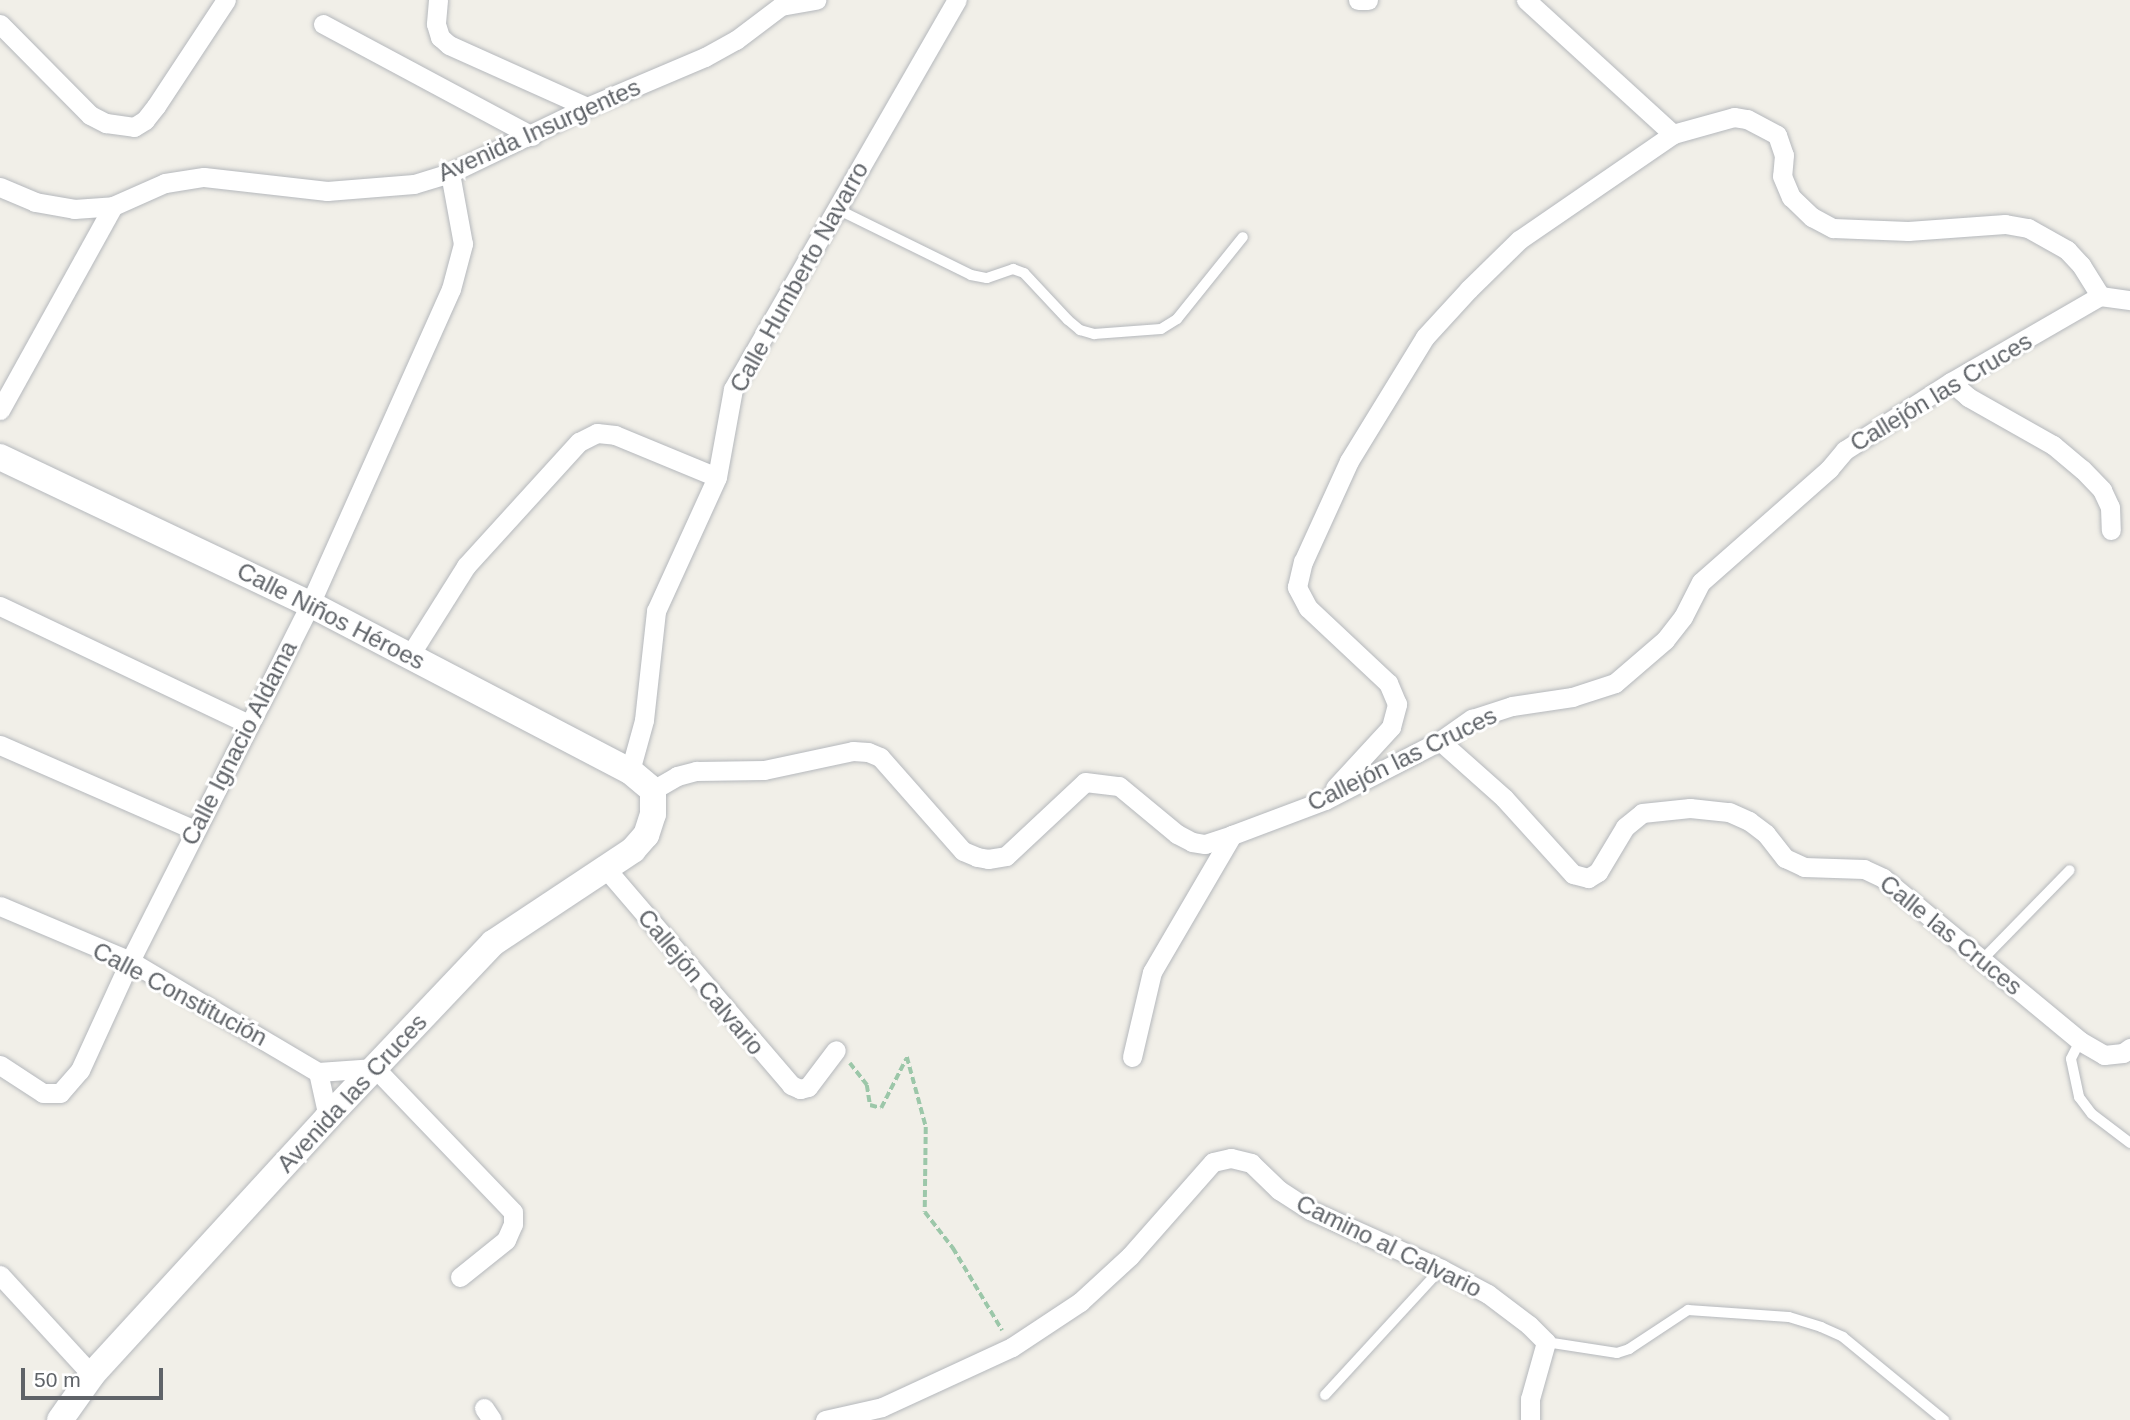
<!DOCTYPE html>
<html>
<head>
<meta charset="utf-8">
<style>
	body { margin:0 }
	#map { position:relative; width:2130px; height:1420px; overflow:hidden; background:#f1efe8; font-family:Arial,sans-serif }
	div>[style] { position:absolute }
	.path>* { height:3.5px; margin-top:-1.75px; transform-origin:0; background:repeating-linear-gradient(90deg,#9cc7a9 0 7px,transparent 0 10.5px) }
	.roads { filter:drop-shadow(0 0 2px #b5b8bc) drop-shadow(0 0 2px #b5b8bc) }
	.lane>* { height:10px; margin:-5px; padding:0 5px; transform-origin:5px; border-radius:5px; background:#fff }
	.street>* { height:19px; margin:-9.5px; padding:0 9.5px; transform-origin:9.5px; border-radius:9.5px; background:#fff }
	.secondary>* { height:26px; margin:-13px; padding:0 13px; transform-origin:13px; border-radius:13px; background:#fff }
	span { translate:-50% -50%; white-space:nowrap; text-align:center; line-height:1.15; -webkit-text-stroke:6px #fff; paint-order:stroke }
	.street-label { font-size:24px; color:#5f6368 }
	.scale { position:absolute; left:21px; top:1368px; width:142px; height:32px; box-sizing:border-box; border:4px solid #5f6368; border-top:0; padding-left:9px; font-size:21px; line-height:24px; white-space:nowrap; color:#5f6368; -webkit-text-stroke:5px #fff; paint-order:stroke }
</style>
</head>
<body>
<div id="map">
	<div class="path">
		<div style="left:907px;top:1057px;width:73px;rotate:74.8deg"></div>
		<div style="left:926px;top:1127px;width:85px;rotate:90.7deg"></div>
		<div style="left:925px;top:1212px;width:46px;rotate:52.1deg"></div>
		<div style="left:953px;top:1248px;width:96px;rotate:59.1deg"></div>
		<div style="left:850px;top:1063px;width:28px;rotate:52deg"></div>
		<div style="left:867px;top:1085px;width:20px;rotate:81deg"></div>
		<div style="left:870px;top:1105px;width:11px;rotate:15deg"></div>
		<div style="left:881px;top:1108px;width:55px;rotate:-63deg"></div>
	</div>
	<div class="roads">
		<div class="lane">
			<div style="left:837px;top:209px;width:149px;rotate:26.2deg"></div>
			<div style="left:971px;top:275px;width:16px;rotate:11deg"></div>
			<div style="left:987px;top:278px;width:28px;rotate:-19deg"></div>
			<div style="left:1013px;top:269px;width:12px;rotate:20deg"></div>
			<div style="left:1024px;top:273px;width:64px;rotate:46.9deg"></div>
			<div style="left:1068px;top:320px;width:16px;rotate:40deg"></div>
			<div style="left:1080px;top:330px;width:15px;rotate:16deg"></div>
			<div style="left:1094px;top:334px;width:67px;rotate:-4.3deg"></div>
			<div style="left:1161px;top:329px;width:19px;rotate:-32deg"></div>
			<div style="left:1177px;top:319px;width:105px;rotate:-51.2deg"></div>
			<div style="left:1983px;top:959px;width:124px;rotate:-45.7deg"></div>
			<div style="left:2080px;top:1041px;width:20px;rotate:117deg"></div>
			<div style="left:2071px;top:1059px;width:39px;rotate:78deg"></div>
			<div style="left:2079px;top:1097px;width:21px;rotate:53deg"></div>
			<div style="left:2092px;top:1114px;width:48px;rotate:37.3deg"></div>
			<div style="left:1546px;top:1342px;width:72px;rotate:8.8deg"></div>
			<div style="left:1617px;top:1353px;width:13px;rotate:-18deg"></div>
			<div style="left:1629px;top:1349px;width:71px;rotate:-33.5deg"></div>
			<div style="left:1688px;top:1310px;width:101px;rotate:4deg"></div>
			<div style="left:1789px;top:1317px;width:34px;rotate:17deg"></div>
			<div style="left:1821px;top:1327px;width:24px;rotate:24deg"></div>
			<div style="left:1843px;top:1337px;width:131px;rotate:39.4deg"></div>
			<div style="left:1325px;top:1395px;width:171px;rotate:-47.4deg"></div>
		</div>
		<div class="street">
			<div style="left:438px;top:0;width:24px;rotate:95deg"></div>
			<div style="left:436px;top:24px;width:14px;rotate:73deg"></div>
			<div style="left:440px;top:37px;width:12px;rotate:42deg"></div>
			<div style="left:449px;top:45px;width:151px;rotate:24.2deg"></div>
			<div style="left:1358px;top:0;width:10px"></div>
			<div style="left:1526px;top:0;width:199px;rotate:42.4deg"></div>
			<div style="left:0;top:24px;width:128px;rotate:45.3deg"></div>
			<div style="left:90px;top:115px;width:18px;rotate:27deg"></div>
			<div style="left:106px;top:123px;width:28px;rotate:8deg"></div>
			<div style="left:134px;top:127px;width:13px;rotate:-32deg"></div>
			<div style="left:145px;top:120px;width:18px;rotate:-52deg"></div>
			<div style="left:156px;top:106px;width:127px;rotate:-56.6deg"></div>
			<div style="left:323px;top:24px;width:237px;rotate:28.2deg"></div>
			<div style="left:0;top:187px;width:38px;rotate:23deg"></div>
			<div style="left:35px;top:202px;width:40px;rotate:10deg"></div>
			<div style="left:74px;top:209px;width:39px;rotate:-4deg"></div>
			<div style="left:113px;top:206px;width:57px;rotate:-23.9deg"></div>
			<div style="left:165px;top:183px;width:39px;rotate:-9deg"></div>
			<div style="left:204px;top:177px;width:124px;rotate:6.5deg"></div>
			<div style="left:327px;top:191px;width:87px;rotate:-4.6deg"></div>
			<div style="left:414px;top:184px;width:38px;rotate:-17deg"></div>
			<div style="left:450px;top:173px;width:152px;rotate:-25.7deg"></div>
			<div style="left:587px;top:107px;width:128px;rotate:-23deg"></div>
			<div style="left:705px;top:57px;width:35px;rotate:-29deg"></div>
			<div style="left:736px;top:40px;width:56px;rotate:-37.1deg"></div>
			<div style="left:781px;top:6px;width:36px;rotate:-10deg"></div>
			<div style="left:1951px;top:382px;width:23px;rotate:41deg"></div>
			<div style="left:1968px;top:397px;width:98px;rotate:29.5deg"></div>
			<div style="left:2053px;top:445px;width:38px;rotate:40deg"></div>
			<div style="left:2082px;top:469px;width:29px;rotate:46deg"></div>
			<div style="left:2102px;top:490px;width:19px;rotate:65deg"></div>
			<div style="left:2110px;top:507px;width:23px;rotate:88deg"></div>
			<div style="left:0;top:410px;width:233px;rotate:-61deg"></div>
			<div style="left:0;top:606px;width:276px;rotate:25.4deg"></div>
			<div style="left:410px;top:655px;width:105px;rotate:-57.8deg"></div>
			<div style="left:466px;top:566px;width:168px;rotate:-47.7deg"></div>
			<div style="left:579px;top:442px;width:20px;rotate:-27deg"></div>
			<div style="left:597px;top:433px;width:18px;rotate:6deg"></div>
			<div style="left:615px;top:435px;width:110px;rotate:22.4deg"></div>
			<div style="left:1440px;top:741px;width:86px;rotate:41.7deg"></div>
			<div style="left:1504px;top:798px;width:103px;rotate:47.8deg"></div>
			<div style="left:1573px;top:874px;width:16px;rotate:15deg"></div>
			<div style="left:1588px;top:878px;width:12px;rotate:-31deg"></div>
			<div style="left:1598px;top:872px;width:52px;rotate:-59deg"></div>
			<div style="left:1625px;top:827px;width:22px;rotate:-39deg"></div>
			<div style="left:1642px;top:813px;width:48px;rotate:-5.9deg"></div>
			<div style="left:1690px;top:808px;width:39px;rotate:6deg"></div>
			<div style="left:1729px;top:812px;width:22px;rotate:24deg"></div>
			<div style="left:1749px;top:821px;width:21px;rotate:37deg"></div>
			<div style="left:1766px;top:834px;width:31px;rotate:52deg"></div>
			<div style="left:1785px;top:858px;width:21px;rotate:25deg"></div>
			<div style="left:1804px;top:867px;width:60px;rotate:1.9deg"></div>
			<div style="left:1864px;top:869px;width:21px;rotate:25deg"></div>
			<div style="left:1883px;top:878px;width:256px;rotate:39.6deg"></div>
			<div style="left:2080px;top:1041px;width:28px;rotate:30deg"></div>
			<div style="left:2104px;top:1055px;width:19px;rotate:-6deg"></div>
			<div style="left:2123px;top:1053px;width:9px;rotate:-36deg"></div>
			<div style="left:0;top:745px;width:213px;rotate:23.6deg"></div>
			<div style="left:630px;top:771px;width:53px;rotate:-74.6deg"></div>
			<div style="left:644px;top:720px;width:110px;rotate:-83.7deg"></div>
			<div style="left:656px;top:611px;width:147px;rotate:-65.5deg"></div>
			<div style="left:717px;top:477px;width:89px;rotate:-79.7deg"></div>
			<div style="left:733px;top:389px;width:449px;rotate:-60.1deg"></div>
			<div style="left:1335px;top:788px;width:83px;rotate:-47.4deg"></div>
			<div style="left:1391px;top:727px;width:24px;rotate:-75deg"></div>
			<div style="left:1397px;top:704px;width:23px;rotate:-113deg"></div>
			<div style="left:1388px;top:683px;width:110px;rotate:-136.8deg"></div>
			<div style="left:1308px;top:608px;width:24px;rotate:-118deg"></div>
			<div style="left:1297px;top:587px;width:26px;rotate:-77deg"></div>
			<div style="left:1303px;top:562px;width:111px;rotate:-65.5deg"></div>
			<div style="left:1349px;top:461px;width:145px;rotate:-58.5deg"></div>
			<div style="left:1425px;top:337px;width:65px;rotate:-47.5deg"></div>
			<div style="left:1469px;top:289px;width:70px;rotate:-44.4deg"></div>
			<div style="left:1519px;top:240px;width:187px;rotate:-34.5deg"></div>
			<div style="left:1673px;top:134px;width:63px;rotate:-15.6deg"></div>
			<div style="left:1734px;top:117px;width:13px;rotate:9deg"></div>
			<div style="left:1747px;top:119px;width:34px;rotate:28deg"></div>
			<div style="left:1777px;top:135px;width:21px;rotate:71deg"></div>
			<div style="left:1784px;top:155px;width:21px;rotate:95deg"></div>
			<div style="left:1782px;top:176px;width:23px;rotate:67deg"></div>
			<div style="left:1791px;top:197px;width:29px;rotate:44deg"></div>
			<div style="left:1812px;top:217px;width:24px;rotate:28deg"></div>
			<div style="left:1833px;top:228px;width:75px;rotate:2.3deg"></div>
			<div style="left:1908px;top:231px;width:97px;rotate:-4.1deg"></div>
			<div style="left:2005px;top:224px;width:23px;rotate:10deg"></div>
			<div style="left:2028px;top:228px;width:45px;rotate:29.4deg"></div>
			<div style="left:2067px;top:250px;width:21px;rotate:47deg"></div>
			<div style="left:2081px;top:265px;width:36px;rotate:58deg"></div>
			<div style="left:2100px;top:296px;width:30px;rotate:8deg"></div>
			<div style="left:653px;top:790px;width:28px;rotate:-30deg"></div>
			<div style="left:677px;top:776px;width:20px;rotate:-15deg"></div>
			<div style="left:696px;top:771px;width:68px;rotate:-0.8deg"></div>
			<div style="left:764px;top:770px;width:91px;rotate:-12.1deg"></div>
			<div style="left:853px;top:751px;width:15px;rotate:4deg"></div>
			<div style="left:868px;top:752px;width:13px;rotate:23deg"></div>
			<div style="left:880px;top:757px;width:125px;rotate:48.6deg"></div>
			<div style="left:963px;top:851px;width:15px;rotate:23deg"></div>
			<div style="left:977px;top:857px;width:11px;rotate:10deg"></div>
			<div style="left:988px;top:859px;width:18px;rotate:-9deg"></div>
			<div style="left:1006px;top:856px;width:108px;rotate:-43.1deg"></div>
			<div style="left:1085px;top:782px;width:34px;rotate:7deg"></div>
			<div style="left:1119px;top:786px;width:75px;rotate:39.6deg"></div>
			<div style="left:1177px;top:834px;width:17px;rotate:28deg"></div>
			<div style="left:1192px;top:842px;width:13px;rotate:9deg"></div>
			<div style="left:1205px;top:844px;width:28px;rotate:-18deg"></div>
			<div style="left:1232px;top:835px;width:99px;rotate:-20.6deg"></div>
			<div style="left:1325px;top:800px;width:129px;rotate:-27.2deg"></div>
			<div style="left:1440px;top:741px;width:39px;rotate:-35deg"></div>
			<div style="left:1472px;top:719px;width:42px;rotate:-18deg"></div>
			<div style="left:1512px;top:706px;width:61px;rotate:-8.5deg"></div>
			<div style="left:1572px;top:697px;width:45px;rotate:-18deg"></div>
			<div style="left:1615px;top:683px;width:66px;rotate:-40.7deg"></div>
			<div style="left:1665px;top:640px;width:29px;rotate:-52deg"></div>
			<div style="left:1683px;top:617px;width:39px;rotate:-63deg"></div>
			<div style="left:1701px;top:582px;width:171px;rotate:-41.4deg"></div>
			<div style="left:1829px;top:469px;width:25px;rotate:-50deg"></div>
			<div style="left:1845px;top:450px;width:126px;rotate:-32.7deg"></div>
			<div style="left:1951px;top:382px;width:172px;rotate:-30deg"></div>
			<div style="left:607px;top:870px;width:283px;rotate:49.4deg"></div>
			<div style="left:791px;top:1085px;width:10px;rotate:24deg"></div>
			<div style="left:800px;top:1089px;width:8px;rotate:-14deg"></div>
			<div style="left:808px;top:1087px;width:46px;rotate:-52.9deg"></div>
			<div style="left:0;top:906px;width:141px;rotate:22.9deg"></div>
			<div style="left:130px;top:961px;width:218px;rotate:30.6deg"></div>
			<div style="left:318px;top:1072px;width:57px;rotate:-4deg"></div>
			<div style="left:375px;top:1068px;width:199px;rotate:46.2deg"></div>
			<div style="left:513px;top:1212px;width:12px;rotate:90deg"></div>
			<div style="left:513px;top:1224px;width:17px;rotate:114deg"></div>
			<div style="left:506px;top:1240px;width:59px;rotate:141.2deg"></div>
			<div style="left:1132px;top:1057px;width:87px;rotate:-76.8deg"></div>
			<div style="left:1152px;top:972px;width:159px;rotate:-59.7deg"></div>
			<div style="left:0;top:1065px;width:51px;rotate:33.1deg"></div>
			<div style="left:43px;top:1093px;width:17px"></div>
			<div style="left:60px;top:1093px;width:30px;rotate:-49deg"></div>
			<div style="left:80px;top:1070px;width:120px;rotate:-65.4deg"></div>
			<div style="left:130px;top:961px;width:400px;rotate:-63.2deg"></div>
			<div style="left:310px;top:604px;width:345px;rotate:-65.9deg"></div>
			<div style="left:451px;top:289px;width:47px;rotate:-75.1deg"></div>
			<div style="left:463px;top:244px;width:72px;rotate:-100.4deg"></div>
			<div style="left:318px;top:1072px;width:46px;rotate:77.5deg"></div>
			<div style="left:0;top:1275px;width:136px;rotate:47.4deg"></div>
			<div style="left:484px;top:1408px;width:14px;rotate:56deg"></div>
			<div style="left:825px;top:1420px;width:58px;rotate:-12.8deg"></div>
			<div style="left:882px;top:1407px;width:143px;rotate:-24.8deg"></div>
			<div style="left:1012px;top:1347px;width:82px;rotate:-33.5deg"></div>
			<div style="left:1080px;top:1302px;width:68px;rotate:-42.6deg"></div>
			<div style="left:1130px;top:1256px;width:125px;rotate:-48.6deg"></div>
			<div style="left:1213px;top:1162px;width:18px;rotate:-13deg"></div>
			<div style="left:1231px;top:1158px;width:21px;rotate:14deg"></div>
			<div style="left:1251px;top:1163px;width:39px;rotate:44deg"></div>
			<div style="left:1279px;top:1190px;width:37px;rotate:33deg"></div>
			<div style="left:1310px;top:1210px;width:144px;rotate:24.2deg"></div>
			<div style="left:1441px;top:1269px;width:53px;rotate:28deg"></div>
			<div style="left:1488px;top:1294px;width:51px;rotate:37.1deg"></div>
			<div style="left:1529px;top:1325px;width:24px;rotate:45deg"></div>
			<div style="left:1546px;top:1342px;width:59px;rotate:105.7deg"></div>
			<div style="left:1530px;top:1399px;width:21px;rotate:90deg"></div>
		</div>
		<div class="secondary">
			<div style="left:0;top:457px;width:343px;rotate:25.4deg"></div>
			<div style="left:310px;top:604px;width:361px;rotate:27.6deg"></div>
			<div style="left:630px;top:771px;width:30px;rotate:40deg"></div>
			<div style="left:653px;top:790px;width:24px;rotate:90deg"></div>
			<div style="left:653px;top:814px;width:22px;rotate:108deg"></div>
			<div style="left:646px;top:835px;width:20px;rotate:131deg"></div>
			<div style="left:633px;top:850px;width:168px;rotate:146.4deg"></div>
			<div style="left:493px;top:943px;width:240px;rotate:133.5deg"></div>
			<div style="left:328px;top:1117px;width:350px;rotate:132.5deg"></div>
			<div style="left:92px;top:1375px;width:55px;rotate:125.4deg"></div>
		</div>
	</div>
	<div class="street-label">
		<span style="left:539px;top:130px;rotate:-24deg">Avenida Insurgentes</span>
		<span style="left:799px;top:277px;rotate:-61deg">Calle Humberto Navarro</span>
		<span style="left:1941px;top:392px;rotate:-31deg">Callejón las Cruces</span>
		<span style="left:331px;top:616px;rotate:27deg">Calle Niños Héroes</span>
		<span style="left:239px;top:743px;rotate:-63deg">Calle Ignacio Aldama</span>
		<span style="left:1402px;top:759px;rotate:-26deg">Callejón las Cruces</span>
		<span style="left:1951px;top:935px;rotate:39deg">Calle las Cruces</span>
		<span style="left:701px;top:982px;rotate:50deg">Callejón Calvario</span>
		<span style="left:180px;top:994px;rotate:28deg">Calle Constitución</span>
		<span style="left:352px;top:1093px;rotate:-47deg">Avenida las Cruces</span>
		<span style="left:1389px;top:1246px;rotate:26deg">Camino al Calvario</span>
	</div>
	<div class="scale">50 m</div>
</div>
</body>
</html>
